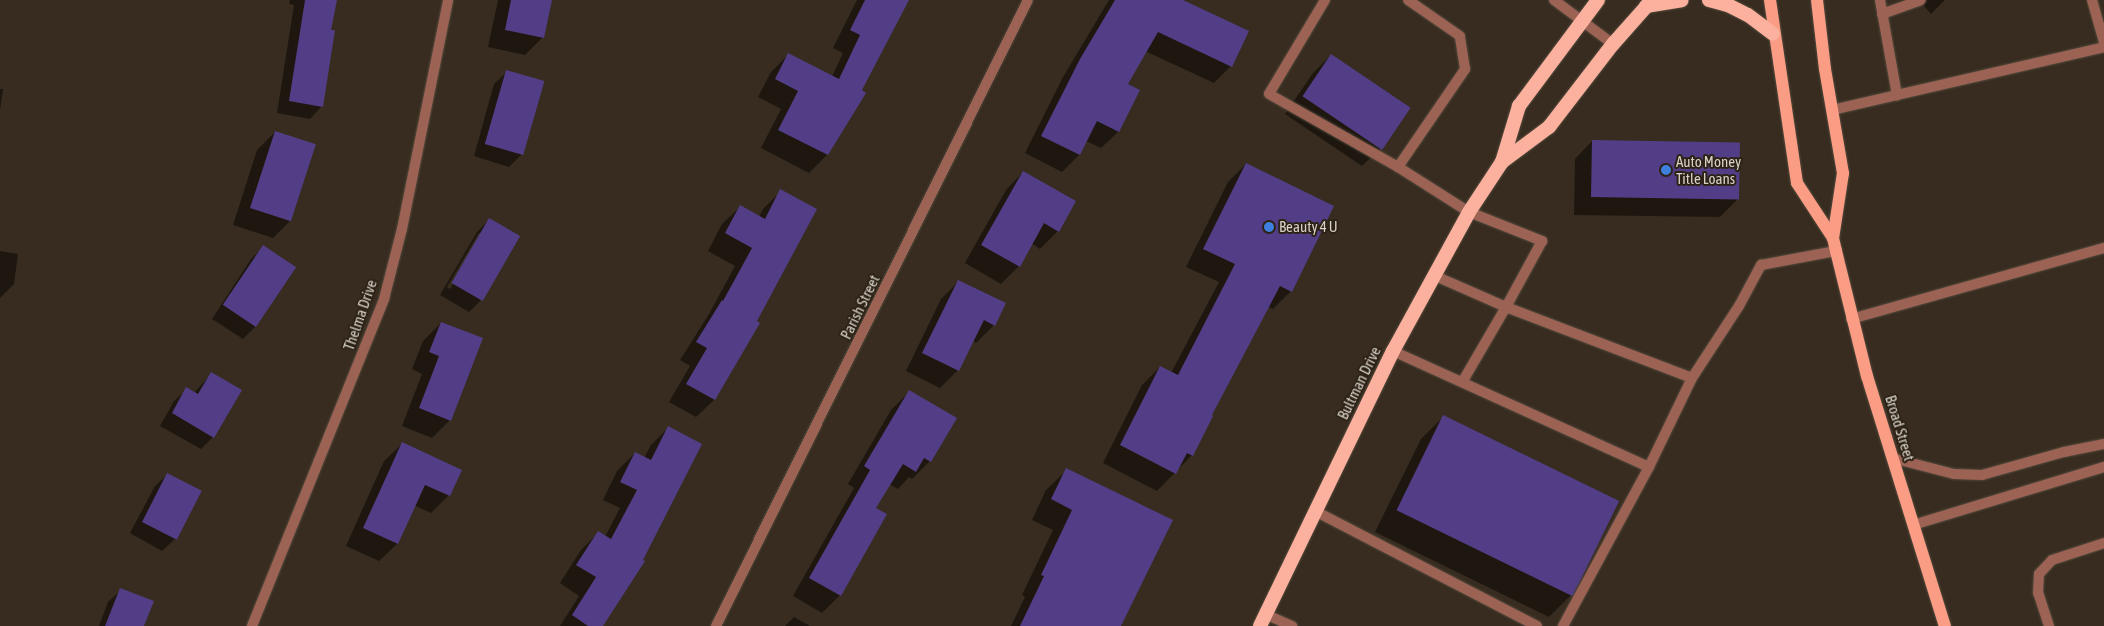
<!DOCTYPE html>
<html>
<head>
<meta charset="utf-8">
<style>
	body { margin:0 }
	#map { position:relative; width:2104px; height:626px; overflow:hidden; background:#372c1f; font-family:"Asap Condensed",sans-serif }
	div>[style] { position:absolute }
	.shadow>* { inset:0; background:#0007 }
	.building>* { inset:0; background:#523e86; transform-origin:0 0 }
	.roads { filter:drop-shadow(0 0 1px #544a3d) drop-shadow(0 0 1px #544a3d) }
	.service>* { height:10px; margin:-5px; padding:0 5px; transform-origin:5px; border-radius:5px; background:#9c6254 }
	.minor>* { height:10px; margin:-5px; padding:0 5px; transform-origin:5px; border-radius:5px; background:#9c6254 }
	.primary>* { height:12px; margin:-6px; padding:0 6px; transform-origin:6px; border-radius:6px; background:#fb9c85 }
	.trunk>* { height:14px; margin:-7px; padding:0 7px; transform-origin:7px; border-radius:7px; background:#fcb09e }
	.dots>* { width:14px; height:14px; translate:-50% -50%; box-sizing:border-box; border:2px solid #2c2215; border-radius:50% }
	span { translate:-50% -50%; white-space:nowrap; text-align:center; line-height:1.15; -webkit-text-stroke:4px #2c2215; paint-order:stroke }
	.poi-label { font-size:15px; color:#d7d1c8 }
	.left { translate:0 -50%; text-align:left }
	.street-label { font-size:15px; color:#d7d1c8 }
</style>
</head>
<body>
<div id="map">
	<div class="shadow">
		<div style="clip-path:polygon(290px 0,336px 0,329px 31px,322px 106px,310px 119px,277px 113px,294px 5px,289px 4px)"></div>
		<div style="clip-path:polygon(498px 0,551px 0,543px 37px,525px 55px,488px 47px)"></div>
		<div style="clip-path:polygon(857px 0,907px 0,860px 91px,865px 93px,827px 155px,809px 173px,761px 148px,781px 109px,758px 97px,771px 72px,788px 55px,832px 77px,843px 53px,833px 48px)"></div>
		<div style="clip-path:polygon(1109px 0,1180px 0,1231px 66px,1214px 83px,1145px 51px,1126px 85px,1138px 91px,1118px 132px,1101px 148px,1086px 141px,1079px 155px,1062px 172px,1025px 153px,1063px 77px)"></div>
		<div style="clip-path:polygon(1919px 0,1945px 0,1931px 14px)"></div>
		<div style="clip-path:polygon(1331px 55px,1380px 149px,1362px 166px,1285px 114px,1313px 73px)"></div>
		<div style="clip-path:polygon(507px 72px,522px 154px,509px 167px,474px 156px,494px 84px)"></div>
		<div style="clip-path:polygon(0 89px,3px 89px,0 111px)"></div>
		<div style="clip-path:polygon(275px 132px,291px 220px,273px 238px,233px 225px,257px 150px)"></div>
		<div style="clip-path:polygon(1592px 141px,1738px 199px,1720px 217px,1574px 215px,1575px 159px)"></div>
		<div style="clip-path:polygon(1246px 164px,1291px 291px,1273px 309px,1267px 306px,1210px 416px,1192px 455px,1157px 491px,1103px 463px,1142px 385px,1160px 367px,1171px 373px,1219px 282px,1186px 267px,1228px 182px)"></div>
		<div style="clip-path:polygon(1023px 172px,1058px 231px,1040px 249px,1031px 243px,1019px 266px,1001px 284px,965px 263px,1006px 190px)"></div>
		<div style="clip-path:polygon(781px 191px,756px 321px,759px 323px,714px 400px,696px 417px,669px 402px,690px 366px,680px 360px,709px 314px,735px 266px,708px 251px,722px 224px,740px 207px,759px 217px,763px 209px)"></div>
		<div style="clip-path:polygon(evenodd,489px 220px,481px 300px,469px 312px,440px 295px,477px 232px,489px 220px,479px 233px,482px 233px,450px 289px,447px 287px,479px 233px)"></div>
		<div style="clip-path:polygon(263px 247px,255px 327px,243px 339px,212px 319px,251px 259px)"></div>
		<div style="clip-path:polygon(0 251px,18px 254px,14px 284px,0 298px)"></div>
		<div style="clip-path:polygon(958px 282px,994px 325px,976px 343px,973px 341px,958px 370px,940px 388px,906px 371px,941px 299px)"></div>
		<div style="clip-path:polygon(441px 323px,450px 420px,432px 438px,402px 426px,422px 374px,412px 369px,423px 341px)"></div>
		<div style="clip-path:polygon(211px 374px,213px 437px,201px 449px,160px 426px,174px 401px,187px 389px,194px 393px)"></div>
		<div style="clip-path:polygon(909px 392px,930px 461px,912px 479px,909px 477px,898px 489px,889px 484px,874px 509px,840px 595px,822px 613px,793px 596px,854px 488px,848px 484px,891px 410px)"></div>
		<div style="clip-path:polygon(1443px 417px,1571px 595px,1549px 617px,1375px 532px,1421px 439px)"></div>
		<div style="clip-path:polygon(668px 428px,601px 626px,560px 626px,579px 596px,560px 583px,581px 550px,599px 532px,605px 537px,620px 508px,603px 500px,617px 471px,635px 453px,644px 458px,651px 445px)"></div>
		<div style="clip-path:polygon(402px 444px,449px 495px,431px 513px,414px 505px,397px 544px,379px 561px,346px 546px,384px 461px)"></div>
		<div style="clip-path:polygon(1067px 470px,1120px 626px,1011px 626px,1025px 597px,1022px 595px,1053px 530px,1032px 520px,1046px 490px)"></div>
		<div style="clip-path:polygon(168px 474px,200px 492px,175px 539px,162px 551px,130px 533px,155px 486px)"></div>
		<div style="clip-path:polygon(121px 590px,143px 626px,99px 626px,108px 602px)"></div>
		<div style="clip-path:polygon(794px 617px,810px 626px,785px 626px)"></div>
	</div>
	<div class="building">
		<div style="clip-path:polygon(305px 0,337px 0,331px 30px,335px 30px,323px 107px,289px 101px)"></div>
		<div style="clip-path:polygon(511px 0,552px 0,544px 38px,505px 30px)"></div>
		<div style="clip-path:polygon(865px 0,909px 0,862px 90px,866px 93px,828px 155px,778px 130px,798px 91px,775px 79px,788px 53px,839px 79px,860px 35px,850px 30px)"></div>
		<div style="clip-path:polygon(1115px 0,1183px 0,1249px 31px,1232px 67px,1158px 32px,1128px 84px,1140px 90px,1119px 132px,1097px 121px,1080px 155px,1041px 136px,1080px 59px)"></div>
		<div style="left:1331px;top:54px;width:96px;height:51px;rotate:34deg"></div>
		<div style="left:506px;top:70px;width:40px;height:77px;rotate:16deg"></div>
		<div style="left:275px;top:131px;width:43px;height:81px;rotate:18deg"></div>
		<div style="left:1592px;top:140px;width:148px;height:57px;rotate:1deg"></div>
		<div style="clip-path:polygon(1246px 163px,1334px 206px,1292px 292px,1280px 286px,1212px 415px,1213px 416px,1193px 456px,1187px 453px,1176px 474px,1120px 445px,1160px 366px,1178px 375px,1235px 264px,1203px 249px)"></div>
		<div style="clip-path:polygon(1023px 171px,1076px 201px,1059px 232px,1044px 223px,1020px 267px,981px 245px)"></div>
		<div style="clip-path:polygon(780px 189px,817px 209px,757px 321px,760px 323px,715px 400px,686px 384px,707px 348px,696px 342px,722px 300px,723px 301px,752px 248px,725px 233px,740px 205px,765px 219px)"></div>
		<div style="left:489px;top:218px;width:36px;height:75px;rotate:30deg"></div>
		<div style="left:263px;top:245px;width:40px;height:72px;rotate:34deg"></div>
		<div style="clip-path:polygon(958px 280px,1006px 303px,995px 326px,984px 320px,959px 371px,922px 353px)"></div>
		<div style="clip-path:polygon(441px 322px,483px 338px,451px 421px,419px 408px,439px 356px,429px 352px)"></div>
		<div style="clip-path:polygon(211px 372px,242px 390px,214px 438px,172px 413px,186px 387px,198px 394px)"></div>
		<div style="clip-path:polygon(909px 390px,957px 418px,931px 462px,924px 458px,916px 472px,903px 464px,876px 508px,887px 514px,841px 596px,809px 578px,870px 470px,864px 466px)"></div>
		<div style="left:1443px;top:415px;width:196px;height:106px;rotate:26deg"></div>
		<div style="clip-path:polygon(668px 426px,702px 444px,643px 560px,645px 561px,603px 626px,588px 626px,572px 615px,596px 577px,576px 565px,598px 531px,611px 539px,637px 490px,620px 482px,635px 452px,651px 460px)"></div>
		<div style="clip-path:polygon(402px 442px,462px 470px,450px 496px,425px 485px,398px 544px,363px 528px)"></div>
		<div style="clip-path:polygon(1066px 468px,1173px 520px,1121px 626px,1020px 626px,1044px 576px,1041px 575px,1072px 510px,1051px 499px)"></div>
		<div style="left:167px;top:473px;width:39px;height:55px;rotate:27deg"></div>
		<div style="clip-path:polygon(120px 588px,154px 601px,144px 626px,105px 626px)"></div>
	</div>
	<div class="roads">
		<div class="service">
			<div style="left:1325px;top:0;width:109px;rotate:120.8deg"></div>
			<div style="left:1269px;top:94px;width:148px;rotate:29.5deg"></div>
			<div style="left:1398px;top:167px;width:84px;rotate:32.4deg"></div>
			<div style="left:1469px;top:212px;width:79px;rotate:21.7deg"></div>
			<div style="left:1542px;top:241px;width:75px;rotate:118.6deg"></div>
			<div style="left:1506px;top:307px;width:199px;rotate:20.9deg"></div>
			<div style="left:1692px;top:378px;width:99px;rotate:115.8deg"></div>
			<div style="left:1880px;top:0;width:97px;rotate:79.9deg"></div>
			<div style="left:2092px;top:0;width:44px;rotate:74.1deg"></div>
			<div style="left:1882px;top:14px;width:41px;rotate:-19.7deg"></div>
			<div style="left:1832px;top:110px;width:279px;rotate:-13deg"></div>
			<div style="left:1398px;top:167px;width:119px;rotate:-55.6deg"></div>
			<div style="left:1465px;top:69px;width:33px;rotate:-99deg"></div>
			<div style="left:1460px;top:36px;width:63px;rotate:-145.3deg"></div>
			<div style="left:1433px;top:275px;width:80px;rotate:23.7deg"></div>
			<div style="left:1506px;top:307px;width:86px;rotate:120.2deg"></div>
			<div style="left:1851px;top:319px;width:263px;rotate:-15.7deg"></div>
			<div style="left:1393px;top:351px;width:281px;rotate:24.4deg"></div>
			<div style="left:1649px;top:467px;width:181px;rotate:118.4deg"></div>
			<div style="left:1692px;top:378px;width:86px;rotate:-56.9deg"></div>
			<div style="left:1739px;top:306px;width:47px;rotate:-61.8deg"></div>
			<div style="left:1761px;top:265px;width:76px;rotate:-10.6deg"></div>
			<div style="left:1892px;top:458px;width:64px;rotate:14.5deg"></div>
			<div style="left:1954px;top:474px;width:28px;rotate:2deg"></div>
			<div style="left:1982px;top:475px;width:85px;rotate:-15.7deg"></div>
			<div style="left:2064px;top:452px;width:41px;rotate:-11.3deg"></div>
			<div style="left:1315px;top:511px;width:250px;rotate:27.4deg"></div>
			<div style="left:1913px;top:525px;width:200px;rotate:-16.9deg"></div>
			<div style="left:1265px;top:614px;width:30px;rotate:24deg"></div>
			<div style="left:2049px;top:626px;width:35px;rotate:-108deg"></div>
			<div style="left:2038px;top:593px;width:19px;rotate:-87deg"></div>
			<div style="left:2039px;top:574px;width:19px;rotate:-47deg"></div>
			<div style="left:2052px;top:560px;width:55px;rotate:-18.1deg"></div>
		</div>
		<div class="minor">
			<div style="left:1554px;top:0;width:74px;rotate:36.7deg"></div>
			<div style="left:252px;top:626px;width:353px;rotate:-68deg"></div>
			<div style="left:384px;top:299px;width:72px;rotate:-75.6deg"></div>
			<div style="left:402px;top:229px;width:234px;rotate:-78.6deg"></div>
			<div style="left:716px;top:626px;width:699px;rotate:-63.51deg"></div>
		</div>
		<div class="primary">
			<div style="left:1770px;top:0;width:185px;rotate:81.6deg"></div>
			<div style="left:1797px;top:183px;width:66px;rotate:56.8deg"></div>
			<div style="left:1817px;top:0;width:69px;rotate:83.4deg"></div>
			<div style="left:1825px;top:69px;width:106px;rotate:80.2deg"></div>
			<div style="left:1843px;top:173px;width:66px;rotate:98.7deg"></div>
			<div style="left:1833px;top:238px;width:13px;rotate:77deg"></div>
			<div style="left:1836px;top:251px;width:129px;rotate:76.1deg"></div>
			<div style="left:1867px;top:376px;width:262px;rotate:72.7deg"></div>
		</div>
		<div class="trunk">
			<div style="left:1709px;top:0;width:20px;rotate:15deg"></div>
			<div style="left:1728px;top:5px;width:22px;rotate:27deg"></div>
			<div style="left:1748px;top:15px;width:31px;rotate:37deg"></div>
			<div style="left:1646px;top:6px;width:36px;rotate:-9deg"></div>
			<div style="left:1502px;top:162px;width:59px;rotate:-36.7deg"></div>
			<div style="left:1549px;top:127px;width:105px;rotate:-52.4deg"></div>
			<div style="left:1613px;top:44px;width:59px;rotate:-48.4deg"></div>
			<div style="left:1260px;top:626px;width:305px;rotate:-64.2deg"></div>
			<div style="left:1393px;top:351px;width:158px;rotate:-61.3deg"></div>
			<div style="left:1469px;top:212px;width:60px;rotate:-56.6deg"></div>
			<div style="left:1502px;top:162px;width:59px;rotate:-73.1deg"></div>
			<div style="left:1519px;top:106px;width:132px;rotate:-53.3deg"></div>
		</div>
	</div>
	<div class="dots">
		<div style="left:1666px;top:170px;background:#3f7fe0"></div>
		<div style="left:1269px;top:227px;background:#3f7fe0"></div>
	</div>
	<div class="poi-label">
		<span class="left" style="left:1676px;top:170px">Auto Money<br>Title Loans</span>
		<span class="left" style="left:1279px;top:227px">Beauty 4 U</span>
	</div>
	<div class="street-label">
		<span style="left:860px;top:307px;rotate:-64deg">Parish Street</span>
		<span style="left:360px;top:315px;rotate:-71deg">Thelma Drive</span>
		<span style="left:1359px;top:383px;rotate:-64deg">Bultman Drive</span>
		<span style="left:1900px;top:428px;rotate:73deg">Broad Street</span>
	</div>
</div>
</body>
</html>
